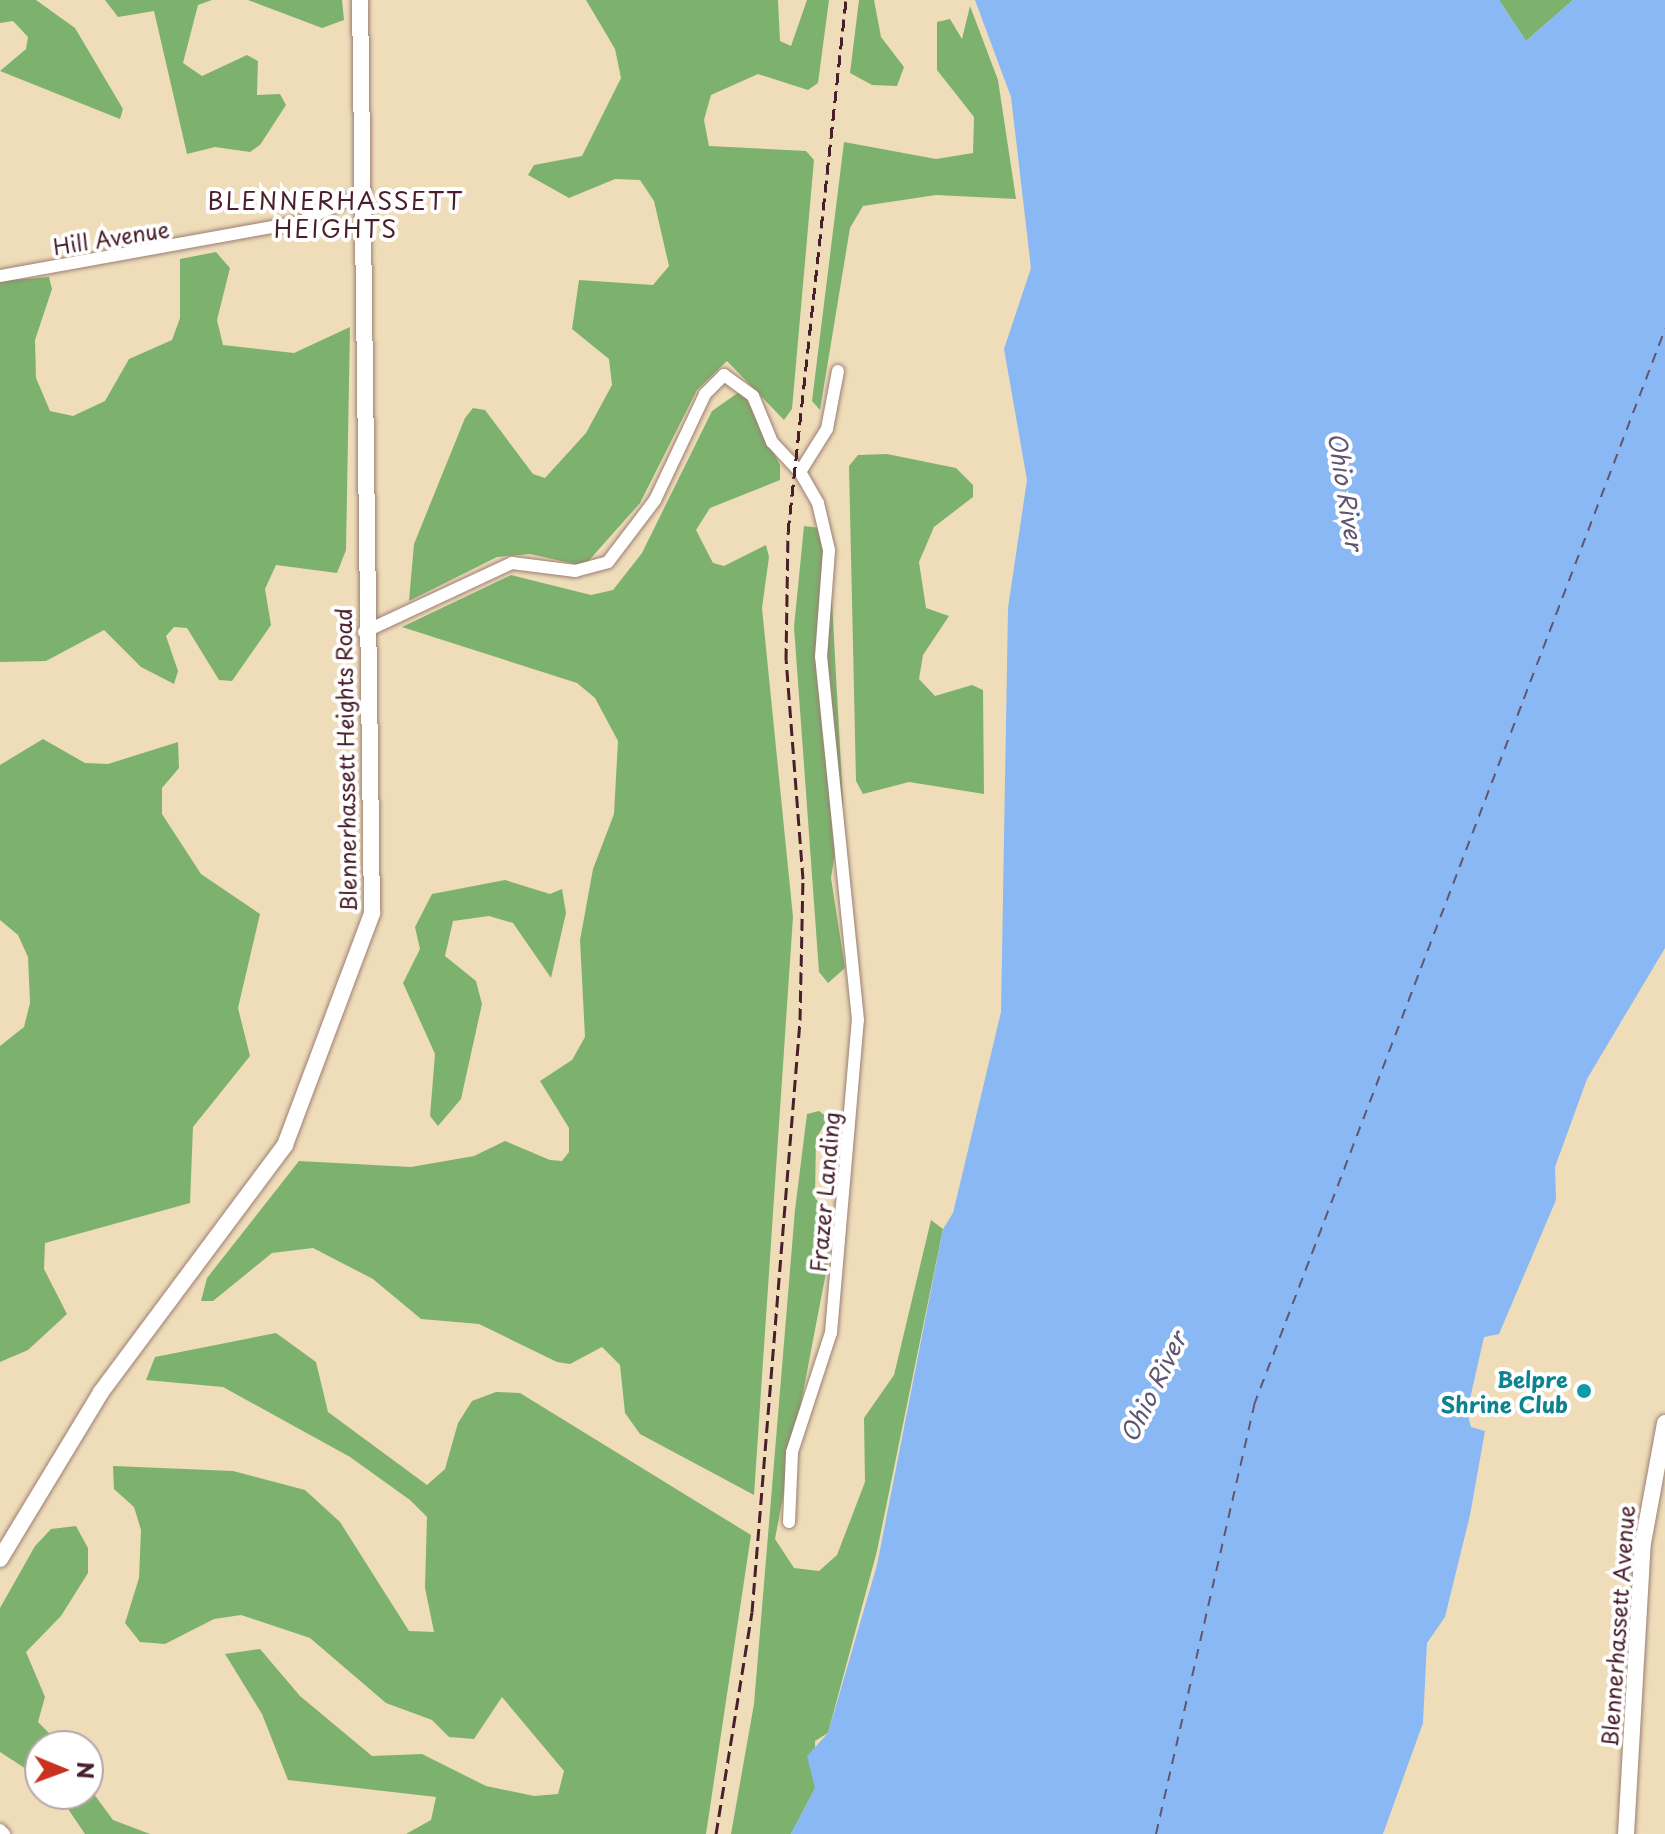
<!DOCTYPE html>
<html>
<head>
<meta charset="utf-8">
<style>
	body { margin:0 }
	#map { position:relative; width:1665px; height:1834px; overflow:hidden; background:#efddba; font-family:"Playpen Sans",sans-serif }
	div>[style] { position:absolute }
	.forest>* { inset:0; background:#7db26e }
	.water>* { inset:0; background:#89b8f4 }
	.ferry>* { height:2px; margin-top:-1px; transform-origin:0; background:repeating-linear-gradient(90deg,#605571 0 10px,transparent 0 18px) }
	.roads { filter:drop-shadow(0 0 2px #9c7e72) drop-shadow(0 0 2px #9c7e72) }
	.street>* { height:12px; margin:-6px; padding:0 6px; transform-origin:6px; border-radius:6px; background:#fff }
	.secondary>* { height:16px; margin:-8px; padding:0 8px; transform-origin:8px; border-radius:8px; background:#fff }
	.rail>* { height:3px; margin-top:-1.5px; transform-origin:0; background:repeating-linear-gradient(90deg,#4a1f2b 0 12px,transparent 0 18px) }
	.dots>* { width:22px; height:22px; translate:-50% -50%; box-sizing:border-box; border:4px solid #fff; border-radius:50% }
	span { translate:-50% -50%; white-space:nowrap; text-align:center; line-height:1.15; -webkit-text-stroke:8px #fff; paint-order:stroke }
	.street-label { font-size:22px; color:#4a1f2b }
	.culture-label { font-size:22px; color:#0d838f; font-weight:700 }
	.right { translate:-100% -50%; text-align:right }
	.neighbourhood-label { font-size:24px; color:#4a1f2b; letter-spacing:2px }
	.water-label { font-size:24px; color:#605571; font-style:italic }
	.north { position:absolute; left:24px; top:1730px; width:80px; height:80px; box-sizing:border-box; background:#fff; border:2px solid #b7a5aa; border-radius:50%; rotate:91deg; font-size:22px; font-weight:700; line-height:32px; text-align:center; color:#4a1f2b }
	.north::after { content:''; display:block; margin:auto; width:28px; height:36px; background:#c8321e; clip-path:polygon(50% 0,100% 100%,50% 72%,0 100%) }
</style>
</head>
<body>
<div id="map">
	<div class="forest">
		<div style="clip-path:polygon(0 0,36px 0,75px 28px,123px 109px,120px 119px,0 71px,26px 49px,28px 37px,13px 21px,0 23px)"></div>
		<div style="clip-path:polygon(105px 0,212px 0,198px 5px,183px 63px,202px 76px,247px 55px,258px 61px,257px 95px,280px 94px,286px 105px,260px 145px,250px 152px,215px 147px,187px 154px,154px 11px,118px 17px)"></div>
		<div style="clip-path:polygon(248px 0,342px 0,344px 20px,322px 28px)"></div>
		<div style="clip-path:polygon(586px 0,778px 0,780px 41px,791px 46px,807px 0,829px 0,818px 83px,808px 90px,758px 74px,711px 95px,704px 120px,709px 146px,806px 151px,814px 160px,792px 409px,784px 420px,727px 361px,697px 390px,640px 503px,584px 566px,530px 554px,497px 557px,409px 601px,414px 544px,465px 418px,473px 408px,485px 410px,533px 474px,545px 478px,586px 433px,612px 385px,609px 359px,572px 329px,579px 280px,653px 285px,669px 266px,654px 201px,640px 180px,615px 179px,569px 198px,528px 175px,534px 165px,582px 156px,621px 78px,615px 49px)"></div>
		<div style="clip-path:polygon(859px 0,874px 0,881px 37px,904px 67px,897px 86px,872px 85px,850px 73px)"></div>
		<div style="clip-path:polygon(1499px 0,1573px 0,1526px 41px)"></div>
		<div style="clip-path:polygon(970px 6px,998px 80px,1016px 199px,936px 195px,863px 206px,850px 228px,820px 410px,812px 401px,844px 142px,936px 159px,973px 153px,974px 117px,937px 70px,937px 22px,950px 19px,962px 39px)"></div>
		<div style="clip-path:polygon(216px 252px,230px 268px,217px 320px,223px 345px,294px 353px,350px 327px,346px 550px,337px 573px,276px 565px,265px 589px,271px 625px,232px 681px,219px 680px,187px 628px,174px 627px,166px 636px,178px 671px,174px 684px,141px 667px,104px 630px,46px 661px,0 662px,0 281px,49px 277px,52px 289px,35px 340px,36px 378px,50px 411px,73px 416px,105px 401px,129px 359px,172px 340px,180px 318px,180px 259px)"></div>
		<div style="clip-path:polygon(742px 390px,780px 465px,780px 480px,710px 508px,696px 530px,713px 563px,724px 566px,766px 545px,769px 557px,762px 608px,793px 917px,754px 1495px,640px 1434px,625px 1413px,620px 1365px,602px 1347px,570px 1364px,557px 1362px,479px 1324px,421px 1319px,373px 1279px,313px 1248px,272px 1253px,213px 1301px,201px 1301px,207px 1278px,299px 1161px,411px 1167px,474px 1156px,505px 1141px,550px 1160px,562px 1161px,569px 1152px,569px 1128px,540px 1081px,572px 1060px,585px 1037px,580px 940px,593px 869px,614px 814px,618px 741px,595px 698px,577px 683px,402px 627px,511px 575px,591px 595px,613px 590px,642px 553px,712px 411px)"></div>
		<div style="clip-path:polygon(887px 454px,956px 468px,973px 485px,973px 497px,934px 527px,919px 562px,926px 608px,949px 616px,923px 655px,919px 679px,935px 696px,972px 685px,983px 690px,984px 794px,909px 782px,863px 794px,856px 781px,849px 466px,858px 455px)"></div>
		<div style="clip-path:polygon(804px 526px,828px 529px,843px 803px,831px 878px,845px 968px,828px 983px,819px 972px,794px 627px)"></div>
		<div style="clip-path:polygon(43px 739px,85px 763px,108px 764px,178px 742px,179px 768px,162px 788px,162px 814px,201px 874px,260px 914px,238px 1008px,250px 1056px,193px 1127px,190px 1203px,45px 1243px,44px 1269px,67px 1314px,28px 1350px,0 1362px,0 1046px,24px 1027px,30px 1003px,28px 957px,18px 935px,0 920px,0 765px)"></div>
		<div style="clip-path:polygon(505px 880px,550px 894px,562px 889px,566px 913px,551px 978px,513px 923px,489px 916px,453px 921px,445px 956px,476px 981px,482px 1004px,461px 1099px,438px 1126px,430px 1116px,435px 1054px,403px 983px,420px 949px,415px 927px,432px 894px)"></div>
		<div style="clip-path:polygon(819px 1111px,828px 1118px,816px 1139px,815px 1198px,831px 1216px,832px 1241px,775px 1539px,794px 1568px,819px 1571px,837px 1555px,865px 1482px,864px 1418px,894px 1375px,931px 1220px,943px 1229px,877px 1551px,828px 1733px,815px 1741px,815px 1788px,791px 1834px,731px 1834px,754px 1704px,795px 1210px,807px 1114px)"></div>
		<div style="clip-path:polygon(276px 1333px,316px 1362px,328px 1412px,427px 1485px,445px 1469px,458px 1423px,472px 1401px,496px 1392px,520px 1393px,751px 1535px,706px 1834px,406px 1834px,431px 1820px,436px 1797px,288px 1780px,262px 1714px,225px 1654px,260px 1649px,300px 1696px,372px 1756px,422px 1754px,486px 1786px,534px 1796px,558px 1794px,564px 1771px,502px 1697px,474px 1739px,449px 1737px,432px 1720px,386px 1703px,310px 1638px,241px 1615px,214px 1619px,165px 1644px,140px 1642px,125px 1623px,139px 1578px,141px 1530px,134px 1507px,114px 1489px,113px 1466px,233px 1471px,305px 1490px,340px 1522px,409px 1631px,434px 1632px,425px 1588px,427px 1517px,410px 1500px,350px 1457px,223px 1387px,146px 1380px,155px 1357px)"></div>
		<div style="clip-path:polygon(76px 1526px,88px 1548px,88px 1573px,61px 1616px,26px 1652px,45px 1697px,38px 1722px,62px 1746px,40px 1746px,40px 1778px,0 1752px,0 1608px,35px 1546px,51px 1529px)"></div>
		<div style="clip-path:polygon(88px 1786px,113px 1820px,150px 1834px,85px 1834px,58px 1794px,88px 1794px)"></div>
	</div>
	<div class="water">
		<div style="clip-path:polygon(975px 0,1499px 0,1526px 41px,1573px 0,1665px 0,1665px 948px,1587px 1079px,1555px 1167px,1556px 1200px,1499px 1334px,1484px 1337px,1467px 1412px,1471px 1427px,1485px 1431px,1470px 1515px,1445px 1617px,1427px 1643px,1423px 1723px,1383px 1834px,791px 1834px,815px 1788px,807px 1756px,828px 1733px,877px 1565px,943px 1229px,953px 1213px,1001px 1012px,1008px 608px,1027px 480px,1004px 349px,1031px 268px,1011px 97px)"></div>
	</div>
	<div class="ferry">
		<div style="left:1156px;top:1834px;width:440px;rotate:-77.1deg"></div>
		<div style="left:1254px;top:1405px;width:1152px;rotate:-69.09deg"></div>
	</div>
	<div class="roads">
		<div class="street">
			<div style="left:0;top:276px;width:305px;rotate:-10.2deg"></div>
			<div style="left:300px;top:222px;width:70px;rotate:-24.4deg"></div>
			<div style="left:364px;top:632px;width:163px;rotate:-25deg"></div>
			<div style="left:512px;top:563px;width:64px;rotate:7.2deg"></div>
			<div style="left:575px;top:571px;width:34px;rotate:-15deg"></div>
			<div style="left:608px;top:562px;width:78px;rotate:-52.8deg"></div>
			<div style="left:655px;top:500px;width:117px;rotate:-64.7deg"></div>
			<div style="left:705px;top:394px;width:27px;rotate:-45deg"></div>
			<div style="left:724px;top:375px;width:36px;rotate:36deg"></div>
			<div style="left:753px;top:396px;width:50px;rotate:67.6deg"></div>
			<div style="left:772px;top:442px;width:41px;rotate:47deg"></div>
			<div style="left:789px;top:1522px;width:70px;rotate:-87.5deg"></div>
			<div style="left:792px;top:1452px;width:125px;rotate:-71.9deg"></div>
			<div style="left:831px;top:1333px;width:314px;rotate:-85.1deg"></div>
			<div style="left:858px;top:1020px;width:365px;rotate:-95.8deg"></div>
			<div style="left:821px;top:657px;width:107px;rotate:-85.7deg"></div>
			<div style="left:829px;top:550px;width:48px;rotate:-103.2deg"></div>
			<div style="left:818px;top:503px;width:36px;rotate:-120deg"></div>
			<div style="left:800px;top:472px;width:51px;rotate:-57.9deg"></div>
			<div style="left:827px;top:429px;width:59px;rotate:-79.3deg"></div>
			<div style="left:0;top:1830px;width:6px;rotate:45deg"></div>
		</div>
		<div class="secondary">
			<div style="left:0;top:1559px;width:195px;rotate:-58.8deg"></div>
			<div style="left:101px;top:1392px;width:308px;rotate:-53.3deg"></div>
			<div style="left:285px;top:1145px;width:248px;rotate:-69.4deg"></div>
			<div style="left:372px;top:913px;width:913px;rotate:-90.75deg"></div>
			<div style="left:1626px;top:1834px;width:291px;rotate:-86.7deg"></div>
			<div style="left:1643px;top:1543px;width:122px;rotate:-79.6deg"></div>
		</div>
	</div>
	<div class="rail">
		<div style="left:716px;top:1834px;width:225px;rotate:-80.8deg"></div>
		<div style="left:752px;top:1612px;width:594px;rotate:-85.36deg"></div>
		<div style="left:800px;top:1020px;width:141px;rotate:-88.8deg"></div>
		<div style="left:803px;top:879px;width:220px;rotate:-94.4deg"></div>
		<div style="left:786px;top:660px;width:128px;rotate:-89.1deg"></div>
		<div style="left:788px;top:532px;width:535px;rotate:-83.78deg"></div>
	</div>
	<div class="dots">
		<div style="left:1584px;top:1391px;background:#0f9aa8"></div>
	</div>
	<div class="street-label">
		<span style="left:111px;top:237px;rotate:-9deg">Hill Avenue</span>
		<span style="left:345px;top:760px;rotate:-91deg">Blennerhassett Heights Road</span>
		<span style="left:824px;top:1192px;rotate:-85deg">Frazer Landing</span>
		<span style="left:1617px;top:1626px;rotate:-86deg">Blennerhassett Avenue</span>
	</div>
	<div class="culture-label">
		<span class="right" style="left:1568px;top:1391px">Belpre<br>Shrine Club</span>
	</div>
	<div class="neighbourhood-label">
		<span style="left:336px;top:215px">BLENNERHASSETT<br>HEIGHTS</span>
	</div>
	<div class="water-label">
		<span style="left:1346px;top:491px;rotate:81deg">Ohio River</span>
		<span style="left:1153px;top:1387px;rotate:-64deg">Ohio River</span>
	</div>
	<div class="north">N</div>
</div>
</body>
</html>
